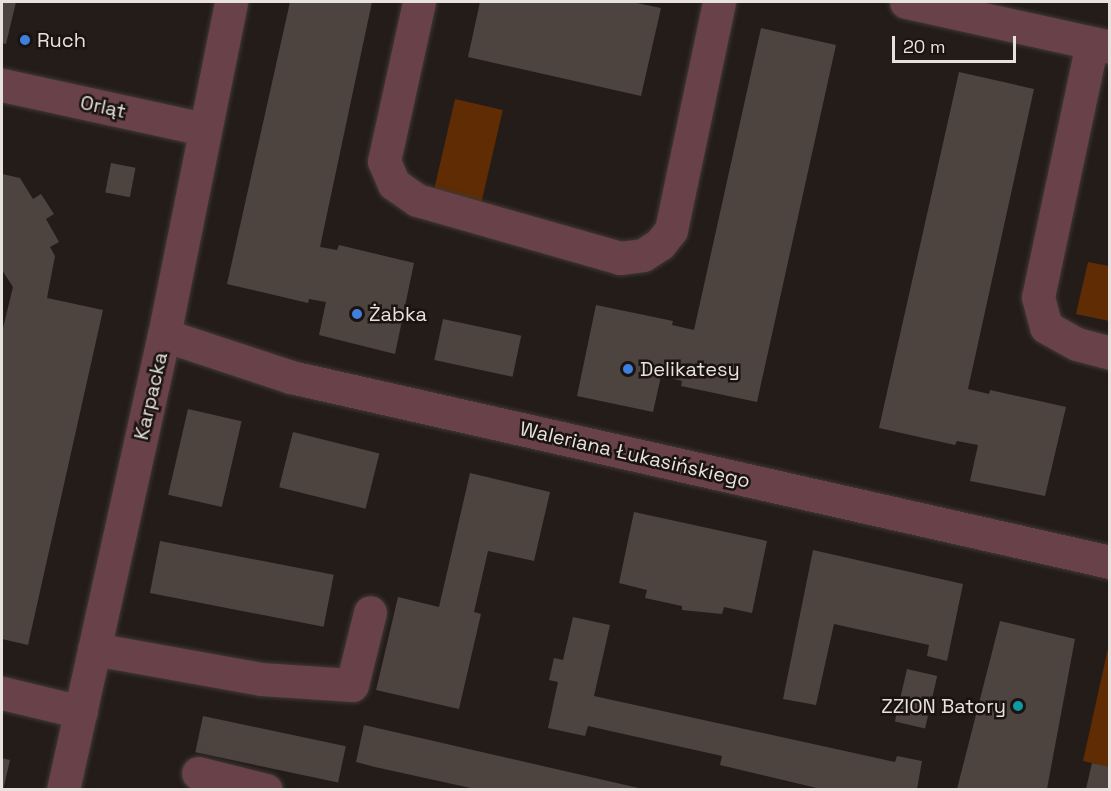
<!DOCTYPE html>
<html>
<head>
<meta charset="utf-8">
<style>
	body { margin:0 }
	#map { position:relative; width:1111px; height:791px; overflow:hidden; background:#241c18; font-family:"Space Grotesk",sans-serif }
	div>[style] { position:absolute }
	.green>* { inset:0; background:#602c03; transform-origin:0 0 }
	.building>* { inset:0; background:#4d443f; transform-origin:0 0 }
	.roads { filter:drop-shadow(0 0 2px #3f3834) drop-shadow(0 0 2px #3f3834) }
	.minor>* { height:33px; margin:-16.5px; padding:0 16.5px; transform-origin:16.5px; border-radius:16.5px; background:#684149 }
	.dots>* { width:16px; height:16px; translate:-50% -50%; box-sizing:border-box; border:3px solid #1a130f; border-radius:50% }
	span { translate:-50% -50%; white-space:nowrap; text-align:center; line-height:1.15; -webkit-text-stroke:5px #1a130f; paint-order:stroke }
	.poi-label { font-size:20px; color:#e7e2de }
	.left { translate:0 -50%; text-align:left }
	.right { translate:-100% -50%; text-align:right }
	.street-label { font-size:20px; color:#e7e2de }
	.frame { position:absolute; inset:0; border:3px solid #e7e2de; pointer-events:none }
	.scale { position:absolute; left:892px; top:36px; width:124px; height:27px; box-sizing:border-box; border:3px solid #e7e2de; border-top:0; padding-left:8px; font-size:18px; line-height:21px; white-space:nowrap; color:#e7e2de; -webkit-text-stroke:4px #1a130f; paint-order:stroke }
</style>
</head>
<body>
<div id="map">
	<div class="green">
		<div style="left:455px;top:99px;width:49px;height:98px;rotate:13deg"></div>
		<div style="clip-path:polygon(1088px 262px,1109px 266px,1109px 321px,1076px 314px)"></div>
		<div style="clip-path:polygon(1109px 644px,1109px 767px,1083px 761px)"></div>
	</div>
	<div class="building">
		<div style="clip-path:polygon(2px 2px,16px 2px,6px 44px,2px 43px)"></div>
		<div style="clip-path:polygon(290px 2px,372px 2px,320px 247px,337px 250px,339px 245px,414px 263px,395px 354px,319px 335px,326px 302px,309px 299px,308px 303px,227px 284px)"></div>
		<div style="clip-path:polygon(480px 2px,632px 2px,661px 8px,641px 96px,468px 57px)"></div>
		<div style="clip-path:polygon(761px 28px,836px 45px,757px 402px,681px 386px,682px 381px,661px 376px,653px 412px,577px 396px,596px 305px,673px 321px,672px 325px,694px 330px)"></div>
		<div style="clip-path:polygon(959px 72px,1034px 89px,968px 389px,989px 394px,990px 390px,1066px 407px,1045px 496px,970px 481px,978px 445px,957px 441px,955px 445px,879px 428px)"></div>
		<div style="left:111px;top:163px;width:25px;height:30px;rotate:11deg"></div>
		<div style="clip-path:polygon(2px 174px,20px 178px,33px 199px,41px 194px,54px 214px,46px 219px,59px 242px,50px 247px,55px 256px,47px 298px,103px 310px,28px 645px,2px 639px,2px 332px,13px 287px,2px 270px)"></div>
		<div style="left:443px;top:319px;width:80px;height:42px;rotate:12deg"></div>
		<div style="left:188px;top:409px;width:55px;height:88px;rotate:13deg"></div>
		<div style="left:293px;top:432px;width:89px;height:57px;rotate:14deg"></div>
		<div style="clip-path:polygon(470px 473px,550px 492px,534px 561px,488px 551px,474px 612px,481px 614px,459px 709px,376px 690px,398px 597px,439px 607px)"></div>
		<div style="clip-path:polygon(634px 512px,767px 541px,752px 613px,724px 607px,722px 614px,682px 610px,682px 606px,645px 598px,647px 590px,619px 583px)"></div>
		<div style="left:160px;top:541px;width:177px;height:53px;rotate:11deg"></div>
		<div style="clip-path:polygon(813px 550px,963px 584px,947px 661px,927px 656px,929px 645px,834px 624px,816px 705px,783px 699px)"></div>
		<div style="clip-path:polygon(573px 617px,610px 625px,594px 696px,895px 762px,897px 756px,922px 761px,917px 789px,821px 789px,720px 765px,722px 756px,588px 726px,585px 736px,548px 728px,558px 682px,549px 680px,554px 658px,563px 660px)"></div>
		<div style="clip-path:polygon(1000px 621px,1075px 639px,1047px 789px,957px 789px)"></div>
		<div style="left:907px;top:669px;width:31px;height:54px;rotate:13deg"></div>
		<div style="left:203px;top:716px;width:146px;height:37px;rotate:12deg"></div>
		<div style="clip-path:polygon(364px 725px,643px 789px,475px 789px,375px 767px,356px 762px)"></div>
		<div style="clip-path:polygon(2px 758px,10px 760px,3px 790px,2px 790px)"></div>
		<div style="clip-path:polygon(1092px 763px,1110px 767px,1110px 789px,1086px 789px)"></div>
	</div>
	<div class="roads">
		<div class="minor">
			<div style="left:419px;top:2px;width:163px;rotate:102.4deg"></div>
			<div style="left:384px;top:161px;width:25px;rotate:67deg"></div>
			<div style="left:394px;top:184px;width:28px;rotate:35deg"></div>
			<div style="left:417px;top:200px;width:211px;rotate:15.9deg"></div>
			<div style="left:620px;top:258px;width:23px;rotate:-7deg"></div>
			<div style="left:643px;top:255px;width:20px;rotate:-33deg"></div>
			<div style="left:660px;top:244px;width:18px;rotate:-52deg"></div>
			<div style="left:671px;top:230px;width:233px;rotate:-78.1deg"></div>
			<div style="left:906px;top:2px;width:209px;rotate:12.4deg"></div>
			<div style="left:1092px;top:43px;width:260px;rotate:102deg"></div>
			<div style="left:1038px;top:297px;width:31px;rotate:75deg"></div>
			<div style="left:1046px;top:327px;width:35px;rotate:29deg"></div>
			<div style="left:1077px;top:344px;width:34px;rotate:15deg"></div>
			<div style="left:2px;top:85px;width:207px;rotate:12.3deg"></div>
			<div style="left:164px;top:335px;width:134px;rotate:18.3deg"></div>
			<div style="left:291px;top:377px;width:840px;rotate:12.73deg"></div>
			<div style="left:94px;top:649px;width:170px;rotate:10.2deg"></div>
			<div style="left:261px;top:679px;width:91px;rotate:3.8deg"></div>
			<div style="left:352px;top:685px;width:75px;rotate:-76.1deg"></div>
			<div style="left:2px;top:693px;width:81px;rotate:13.5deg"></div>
			<div style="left:198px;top:773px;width:70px;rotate:14deg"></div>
			<div style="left:63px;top:790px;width:466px;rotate:-77.5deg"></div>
			<div style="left:164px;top:335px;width:340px;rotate:-78.6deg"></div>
		</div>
	</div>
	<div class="dots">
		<div style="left:25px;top:40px;background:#3f7fe0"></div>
		<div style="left:357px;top:314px;background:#3f7fe0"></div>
		<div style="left:628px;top:369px;background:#3f7fe0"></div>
		<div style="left:1018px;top:706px;background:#0f9aa8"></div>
	</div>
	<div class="poi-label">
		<span class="left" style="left:37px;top:40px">Ruch</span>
		<span class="left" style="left:369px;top:314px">Żabka</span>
		<span class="left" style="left:640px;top:369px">Delikatesy</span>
		<span class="right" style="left:1006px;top:706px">ZZION Batory</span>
	</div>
	<div class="street-label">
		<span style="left:103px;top:107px;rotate:12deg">Orląt</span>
		<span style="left:151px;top:396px;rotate:-77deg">Karpacka</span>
		<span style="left:635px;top:455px;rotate:13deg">Waleriana Łukasińskiego</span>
	</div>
	<div class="frame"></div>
	<div class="scale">20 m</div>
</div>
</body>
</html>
